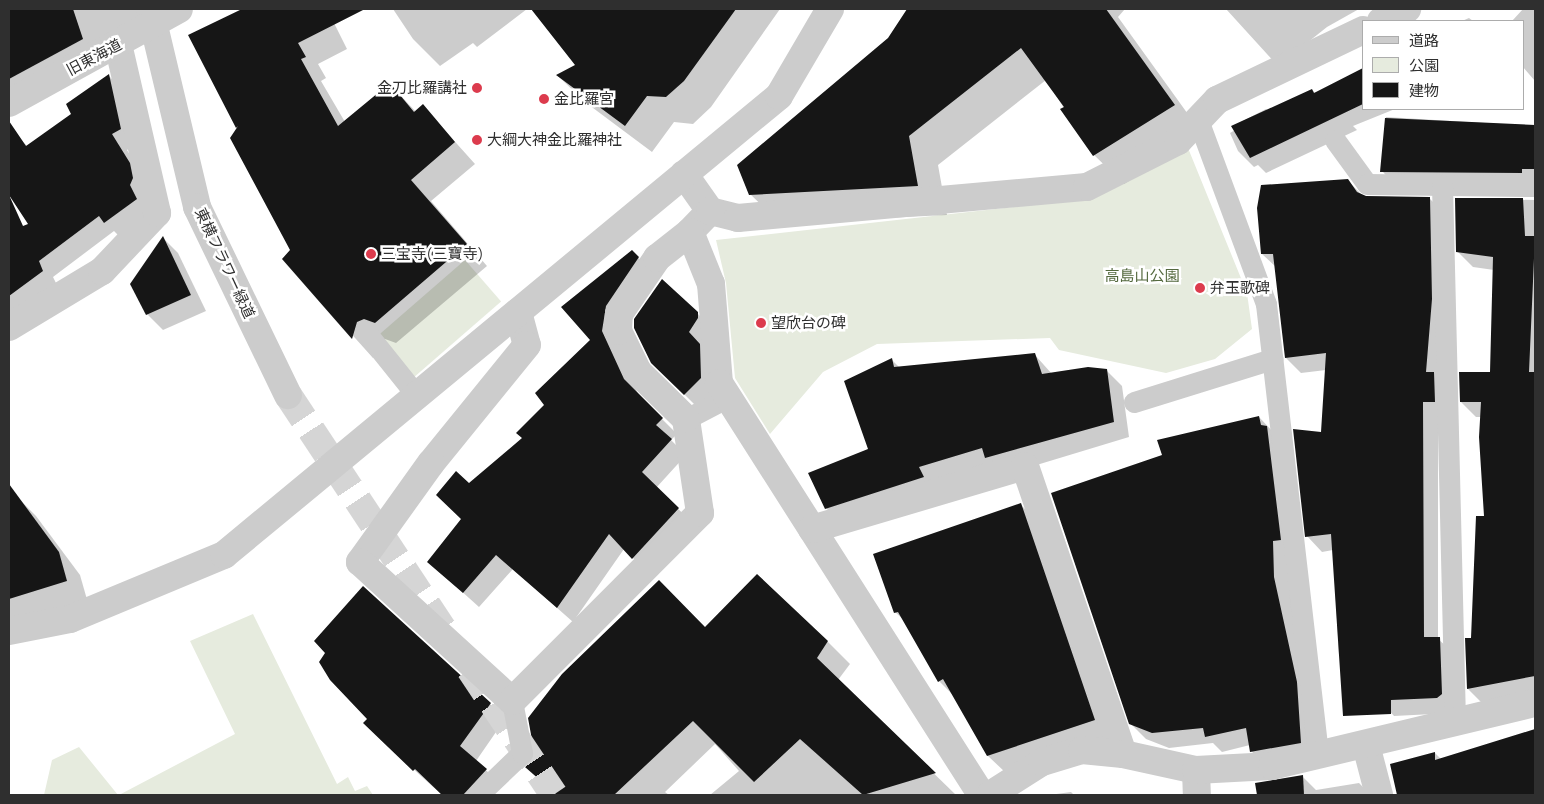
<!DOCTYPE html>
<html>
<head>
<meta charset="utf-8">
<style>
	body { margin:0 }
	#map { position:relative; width:1544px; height:804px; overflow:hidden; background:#fff; font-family:Manrope,"Noto Sans JP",sans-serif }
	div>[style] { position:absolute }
	.green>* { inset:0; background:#e6ebde; transform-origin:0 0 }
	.shadow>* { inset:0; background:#0003 }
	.building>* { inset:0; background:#161616 }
	.pedestrian-tunnel>* { height:28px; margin-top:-14px; transform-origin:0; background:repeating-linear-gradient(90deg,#d5d5d5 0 28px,transparent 0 42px) }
	.service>* { height:21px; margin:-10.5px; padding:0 10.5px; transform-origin:10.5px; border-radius:10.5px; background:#ccc }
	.pedestrian>* { height:28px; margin:-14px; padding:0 14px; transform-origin:14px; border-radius:14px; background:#ccc }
	.minor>* { height:28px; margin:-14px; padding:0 14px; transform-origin:14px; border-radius:14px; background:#ccc }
	.tertiary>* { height:28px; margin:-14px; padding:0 14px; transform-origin:14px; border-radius:14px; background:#ccc }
	.dots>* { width:14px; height:14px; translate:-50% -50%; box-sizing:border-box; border:2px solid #fff; border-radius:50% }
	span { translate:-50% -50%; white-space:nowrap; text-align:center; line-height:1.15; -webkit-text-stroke:5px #fff; paint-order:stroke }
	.street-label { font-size:15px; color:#2f2f2f }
	.poi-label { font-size:15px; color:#2f2f2f }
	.right { translate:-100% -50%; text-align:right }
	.left { translate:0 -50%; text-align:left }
	.park-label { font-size:15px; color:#54693e }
	.frame { position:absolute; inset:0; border:10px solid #2f2f2f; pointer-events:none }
	.legend { position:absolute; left:1362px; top:20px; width:162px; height:90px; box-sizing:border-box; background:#fff; border:1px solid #acacac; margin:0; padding:6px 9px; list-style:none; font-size:15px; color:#2f2f2f }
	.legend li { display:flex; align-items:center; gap:10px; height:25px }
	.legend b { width:25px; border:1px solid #acacac }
</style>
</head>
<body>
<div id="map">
	<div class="green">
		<div style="clip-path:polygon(1188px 148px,1247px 293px,1252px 329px,1215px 359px,1166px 373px,1059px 350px,1050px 338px,877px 344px,823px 372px,770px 434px,735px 378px,726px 283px,716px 240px,1095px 198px)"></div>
		<div style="left:465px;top:260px;width:55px;height:117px;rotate:49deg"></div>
		<div style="clip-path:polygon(253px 614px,337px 784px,348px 777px,355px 791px,367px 786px,373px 795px,119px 795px,235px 734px,190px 641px)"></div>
		<div style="clip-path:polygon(79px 747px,118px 795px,119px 795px,44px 795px,52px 760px)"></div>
	</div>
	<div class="shadow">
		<div style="clip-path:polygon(9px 9px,137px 9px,139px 21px,9px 100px)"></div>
		<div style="clip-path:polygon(245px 9px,327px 9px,347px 49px,318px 64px,326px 78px,321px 81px,345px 122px,390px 84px,416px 112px,423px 106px,475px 164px,431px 201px,487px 266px,396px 343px,385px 339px,378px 342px,373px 358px,284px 259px,292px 250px,238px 128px,189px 36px)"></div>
		<div style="clip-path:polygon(393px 9px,527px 9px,477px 47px,473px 43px,440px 66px,413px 39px)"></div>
		<div style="clip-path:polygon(533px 9px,780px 9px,711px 107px,693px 124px,674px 122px,652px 152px,585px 102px,558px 76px,577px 66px)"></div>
		<div style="clip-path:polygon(908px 9px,1125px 9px,1118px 17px,1203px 135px,1124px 184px,1094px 155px,1046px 80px,938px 165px,947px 215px,780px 223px,750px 194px,889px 39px)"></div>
		<div style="clip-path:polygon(1226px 9px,1359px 9px,1327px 27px,1278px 66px)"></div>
		<div style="clip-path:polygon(1523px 9px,1535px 9px,1535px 81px,1523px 67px,1523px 21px,1512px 21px)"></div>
		<div style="clip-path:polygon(1469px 18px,1473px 21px,1462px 21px)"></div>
		<div style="clip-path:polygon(1363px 71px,1363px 109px,1395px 109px,1353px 126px,1357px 130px,1266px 173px,1258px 165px,1254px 167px,1238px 151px,1230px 133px,1235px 130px,1233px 126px,1266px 109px,1270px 112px,1312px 90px,1316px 94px)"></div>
		<div style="clip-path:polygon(109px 76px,124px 91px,136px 144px,127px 150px,145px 180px,152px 215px,120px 237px,114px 231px,53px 277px,58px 287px,9px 322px,9px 235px,30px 224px,9px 193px,9px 144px,18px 137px,28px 147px,72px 114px)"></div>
		<div style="clip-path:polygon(1386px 117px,1535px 126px,1535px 188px,1397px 187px,1382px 171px)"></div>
		<div style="clip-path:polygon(1347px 180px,1363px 196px,1429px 198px,1445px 214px,1438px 417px,1438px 639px,1455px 654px,1453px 713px,1394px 716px,1339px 655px,1333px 550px,1322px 552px,1307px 536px,1322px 433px,1326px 370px,1301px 373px,1286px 358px,1276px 267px,1262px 254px)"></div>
		<div style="clip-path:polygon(1456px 199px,1535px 200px,1535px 694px,1483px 704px,1468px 689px,1486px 517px,1481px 417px,1476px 417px,1461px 402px,1491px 373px,1494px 270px,1473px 267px,1457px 251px)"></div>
		<div style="clip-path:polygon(163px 238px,178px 253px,206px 311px,163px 330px,147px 314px)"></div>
		<div style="clip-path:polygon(632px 252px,654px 273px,617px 347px,639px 396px,677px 434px,671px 440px,686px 455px,656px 488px,694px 524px,648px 573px,624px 549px,573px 622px,513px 569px,479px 607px,429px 562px,462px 519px,469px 485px,523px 438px,592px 340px,562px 307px)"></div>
		<div style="clip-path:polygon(697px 313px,713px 329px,716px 394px,700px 410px,652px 362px)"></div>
		<div style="clip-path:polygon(1035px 355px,1052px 374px,1106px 370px,1122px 386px,1129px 437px,842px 524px,826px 508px,870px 450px,891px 359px,899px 367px)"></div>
		<div style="clip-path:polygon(1259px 417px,1274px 433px,1316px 758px,1267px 766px,1251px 751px,1250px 745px,1222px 752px,1213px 743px,1169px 748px,1146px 739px,1130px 723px,1163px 456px)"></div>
		<div style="clip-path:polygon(14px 494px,36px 516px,80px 575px,88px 603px,9px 621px,9px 496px)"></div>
		<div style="clip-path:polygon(1021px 505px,1038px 522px,1112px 738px,1006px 773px,988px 756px,954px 696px,939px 681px,906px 622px,895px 612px)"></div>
		<div style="clip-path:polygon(705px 629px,828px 642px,850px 664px,838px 680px,956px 795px,710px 795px,739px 771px,715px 744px,665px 792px,669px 795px,552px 795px,554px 793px,527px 767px)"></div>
		<div style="clip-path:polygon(490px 704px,505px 719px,476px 761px,502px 785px,492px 795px,442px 795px,380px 739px)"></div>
		<div style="clip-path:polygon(1535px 730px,1535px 795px,1411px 795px,1400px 763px,1435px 753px,1442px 760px)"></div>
		<div style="clip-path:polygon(1302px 776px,1316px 790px,1359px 783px,1371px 795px,1258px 795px,1257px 784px)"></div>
		<div style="clip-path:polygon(1071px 792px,1074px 795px,1049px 795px)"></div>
	</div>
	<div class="building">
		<div style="clip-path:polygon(9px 9px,73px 9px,83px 39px,9px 79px)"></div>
		<div style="clip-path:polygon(242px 9px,365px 9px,298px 43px,306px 57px,301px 59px,338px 126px,390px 83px,414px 112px,423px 104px,455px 142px,411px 180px,467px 244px,375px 323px,364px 319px,357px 322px,352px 339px,282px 259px,290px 250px,230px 138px,238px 126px,236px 128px,188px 35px)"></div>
		<div style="clip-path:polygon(531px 9px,736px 9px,684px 81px,666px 97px,647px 96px,625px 126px,556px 75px,575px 65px)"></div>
		<div style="clip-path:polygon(907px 9px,1106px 9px,1175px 105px,1093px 156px,1060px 109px,1064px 107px,1021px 48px,909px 136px,918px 186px,749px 195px,737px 165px,888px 38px)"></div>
		<div style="clip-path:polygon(1363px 68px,1363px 104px,1250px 158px,1231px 126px,1312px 89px,1314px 93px)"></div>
		<div style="clip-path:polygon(109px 74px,121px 129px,112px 134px,130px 163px,133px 178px,130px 185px,137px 199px,104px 223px,99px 216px,39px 261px,43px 271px,9px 296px,9px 195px,23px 226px,28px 224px,9px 195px,9px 121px,26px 146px,71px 114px,66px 104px)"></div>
		<div style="clip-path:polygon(1385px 118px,1535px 125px,1535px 169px,1522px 169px,1522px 173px,1380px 172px)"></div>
		<div style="clip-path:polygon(1348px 179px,1357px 192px,1366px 196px,1430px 197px,1432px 299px,1426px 372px,1434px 372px,1435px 402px,1423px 402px,1424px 637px,1440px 637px,1442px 694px,1437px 698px,1391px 700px,1391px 714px,1343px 716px,1331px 534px,1305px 537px,1293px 429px,1321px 432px,1326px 353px,1285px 358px,1273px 254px,1261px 254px,1257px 208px,1261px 185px)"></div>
		<div style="clip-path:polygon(1455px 198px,1523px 198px,1525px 236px,1535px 236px,1529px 372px,1535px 372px,1535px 676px,1467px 689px,1465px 638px,1471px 638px,1476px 516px,1484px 516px,1479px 437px,1481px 402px,1460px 402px,1459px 372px,1490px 372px,1493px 257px,1456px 252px)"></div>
		<div style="clip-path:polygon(163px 236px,191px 295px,146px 315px,130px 284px)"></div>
		<div style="clip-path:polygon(632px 250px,639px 257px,606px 306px,602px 331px,624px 379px,663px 418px,656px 425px,672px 439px,642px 472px,679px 508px,632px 559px,609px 534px,557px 608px,496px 555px,463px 593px,427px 562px,461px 519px,436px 495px,456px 471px,469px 483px,522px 438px,516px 433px,544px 405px,535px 393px,590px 340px,561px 307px)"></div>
		<div style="clip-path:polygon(662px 279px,698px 312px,698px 318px,689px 332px,700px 344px,701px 378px,684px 395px,651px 363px,634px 328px,634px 319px)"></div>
		<div style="clip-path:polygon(1035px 353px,1042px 374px,1088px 367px,1107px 369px,1114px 422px,985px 458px,982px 448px,919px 467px,924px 477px,825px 509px,808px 473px,868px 449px,844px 381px,892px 358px,894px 367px)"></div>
		<div style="clip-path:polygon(1259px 416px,1261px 425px,1267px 426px,1281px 540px,1273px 541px,1274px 577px,1297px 682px,1301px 743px,1250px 752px,1246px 728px,1205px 737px,1203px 728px,1152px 733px,1129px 724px,1051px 493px,1162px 455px,1157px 440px)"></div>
		<div style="clip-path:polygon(9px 484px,59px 552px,67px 581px,9px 599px)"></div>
		<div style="clip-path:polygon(1021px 503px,1095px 720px,987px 756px,943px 679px,938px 682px,898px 612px,894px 613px,873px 554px)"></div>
		<div style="clip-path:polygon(757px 574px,828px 641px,817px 658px,936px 773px,863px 795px,800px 739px,754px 782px,693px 721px,614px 795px,557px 795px,525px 767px,534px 751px,528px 718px,562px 674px,659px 580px,705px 627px)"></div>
		<div style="clip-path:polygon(363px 586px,491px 703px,460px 746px,487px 769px,463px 795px,442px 795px,415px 769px,413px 771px,363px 723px,367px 719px,330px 680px,319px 662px,325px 653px,314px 641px)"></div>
		<div style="clip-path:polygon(1535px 729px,1535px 795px,1397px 795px,1390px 764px,1435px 752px,1435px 760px)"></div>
		<div style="clip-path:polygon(1303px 775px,1304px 795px,1257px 795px,1255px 783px)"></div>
	</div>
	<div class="pedestrian-tunnel">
		<div style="left:288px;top:395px;width:288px;rotate:56.5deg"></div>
		<div style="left:470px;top:669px;width:151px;rotate:56.3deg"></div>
	</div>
	<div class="service">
		<div style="left:1198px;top:120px;width:196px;rotate:69.7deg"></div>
		<div style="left:1266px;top:304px;width:455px;rotate:83.4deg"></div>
		<div style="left:1335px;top:140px;width:54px;rotate:54deg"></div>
		<div style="left:1367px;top:184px;width:168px;rotate:0.7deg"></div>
		<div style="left:1442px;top:185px;width:537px;rotate:88.61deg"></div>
		<div style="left:365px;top:331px;width:83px;rotate:51.3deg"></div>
		<div style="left:1134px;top:402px;width:145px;rotate:-17.3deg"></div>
		<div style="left:686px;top:419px;width:47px;rotate:-27.6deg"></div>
		<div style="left:478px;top:795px;width:61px;rotate:-43.7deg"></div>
		<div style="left:522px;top:753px;width:53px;rotate:-100.9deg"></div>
	</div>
	<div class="pedestrian">
		<div style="left:150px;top:9px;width:204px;rotate:76.6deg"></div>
		<div style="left:197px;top:207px;width:209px;rotate:64.2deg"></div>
	</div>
	<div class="minor">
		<div style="left:1381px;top:21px;width:29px;rotate:-25deg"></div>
		<div style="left:684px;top:174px;width:45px;rotate:54.9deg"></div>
		<div style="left:710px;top:211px;width:29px;rotate:134deg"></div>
		<div style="left:690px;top:232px;width:56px;rotate:68deg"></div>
		<div style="left:711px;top:284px;width:99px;rotate:85.4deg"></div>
		<div style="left:719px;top:383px;width:488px;rotate:57.5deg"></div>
		<div style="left:710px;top:211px;width:29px;rotate:14deg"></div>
		<div style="left:738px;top:218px;width:350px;rotate:-5.1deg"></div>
		<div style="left:1087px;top:187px;width:102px;rotate:-26.8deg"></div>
		<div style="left:1178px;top:141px;width:57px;rotate:-46.4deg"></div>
		<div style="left:1217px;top:100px;width:162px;rotate:-25.6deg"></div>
		<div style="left:518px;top:312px;width:34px;rotate:75deg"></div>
		<div style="left:527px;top:345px;width:152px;rotate:129.1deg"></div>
		<div style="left:431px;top:463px;width:122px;rotate:125.6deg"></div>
		<div style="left:360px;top:562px;width:206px;rotate:42.4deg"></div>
		<div style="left:512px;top:701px;width:266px;rotate:-45deg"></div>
		<div style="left:700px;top:513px;width:95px;rotate:-98.5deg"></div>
		<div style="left:686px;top:419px;width:67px;rotate:-135.6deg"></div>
		<div style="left:638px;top:372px;width:46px;rotate:-116deg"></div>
		<div style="left:618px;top:331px;width:17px;rotate:-87deg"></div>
		<div style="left:619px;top:314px;width:68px;rotate:-55.8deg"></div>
		<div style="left:657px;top:258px;width:42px;rotate:-38.2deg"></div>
		<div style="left:9px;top:327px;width:109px;rotate:-31.1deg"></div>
		<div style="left:102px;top:271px;width:80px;rotate:-46.5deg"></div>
		<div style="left:157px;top:213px;width:173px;rotate:-103deg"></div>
		<div style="left:812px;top:529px;width:222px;rotate:-16.5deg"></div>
		<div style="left:1025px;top:466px;width:304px;rotate:71.2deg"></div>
		<div style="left:9px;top:631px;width:62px;rotate:-11.1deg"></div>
		<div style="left:70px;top:619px;width:167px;rotate:-22.6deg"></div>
		<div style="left:224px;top:555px;width:720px;rotate:-39.59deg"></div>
		<div style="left:779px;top:96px;width:101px;rotate:-59.6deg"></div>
		<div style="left:1366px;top:745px;width:52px;rotate:75.4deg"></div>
		<div style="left:1196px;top:770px;width:25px;rotate:88deg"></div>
	</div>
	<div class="tertiary">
		<div style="left:9px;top:103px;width:194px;rotate:-28.9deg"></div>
		<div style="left:990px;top:795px;width:62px;rotate:-32.4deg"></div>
		<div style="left:1042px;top:762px;width:42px;rotate:-16.7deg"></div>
		<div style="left:1082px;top:750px;width:41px;rotate:5.6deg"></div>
		<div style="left:1123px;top:754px;width:75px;rotate:12.4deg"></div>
		<div style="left:1196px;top:770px;width:76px;rotate:-3deg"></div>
		<div style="left:1272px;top:766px;width:270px;rotate:-13.5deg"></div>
	</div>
	<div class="dots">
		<div style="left:477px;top:88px;background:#dc3b4d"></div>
		<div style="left:544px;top:99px;background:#dc3b4d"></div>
		<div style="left:477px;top:140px;background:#dc3b4d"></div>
		<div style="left:371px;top:254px;background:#dc3b4d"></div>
		<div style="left:1200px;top:288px;background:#dc3b4d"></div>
		<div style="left:761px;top:323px;background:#dc3b4d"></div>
	</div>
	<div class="street-label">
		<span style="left:94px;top:57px;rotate:-28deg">旧東海道</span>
		<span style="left:225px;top:263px;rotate:65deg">東横フラワー緑道</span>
	</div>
	<div class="poi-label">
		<span class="right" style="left:467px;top:88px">金刀比羅講社</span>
		<span class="left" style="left:554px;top:99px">金比羅宮</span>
		<span class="left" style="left:487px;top:140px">大綱大神金比羅神社</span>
		<span class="left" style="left:381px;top:254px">三宝寺(三寶寺)</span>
		<span class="left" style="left:1210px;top:288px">弁玉歌碑</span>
		<span class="left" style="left:771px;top:323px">望欣台の碑</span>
	</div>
	<div class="park-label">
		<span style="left:1142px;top:276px">高島山公園</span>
	</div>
	<div class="frame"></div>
	<ul class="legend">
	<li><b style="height:6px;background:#ccc"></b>道路</li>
	<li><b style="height:14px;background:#e6ebde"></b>公園</li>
	<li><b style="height:14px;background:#161616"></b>建物</li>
	</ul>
</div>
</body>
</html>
